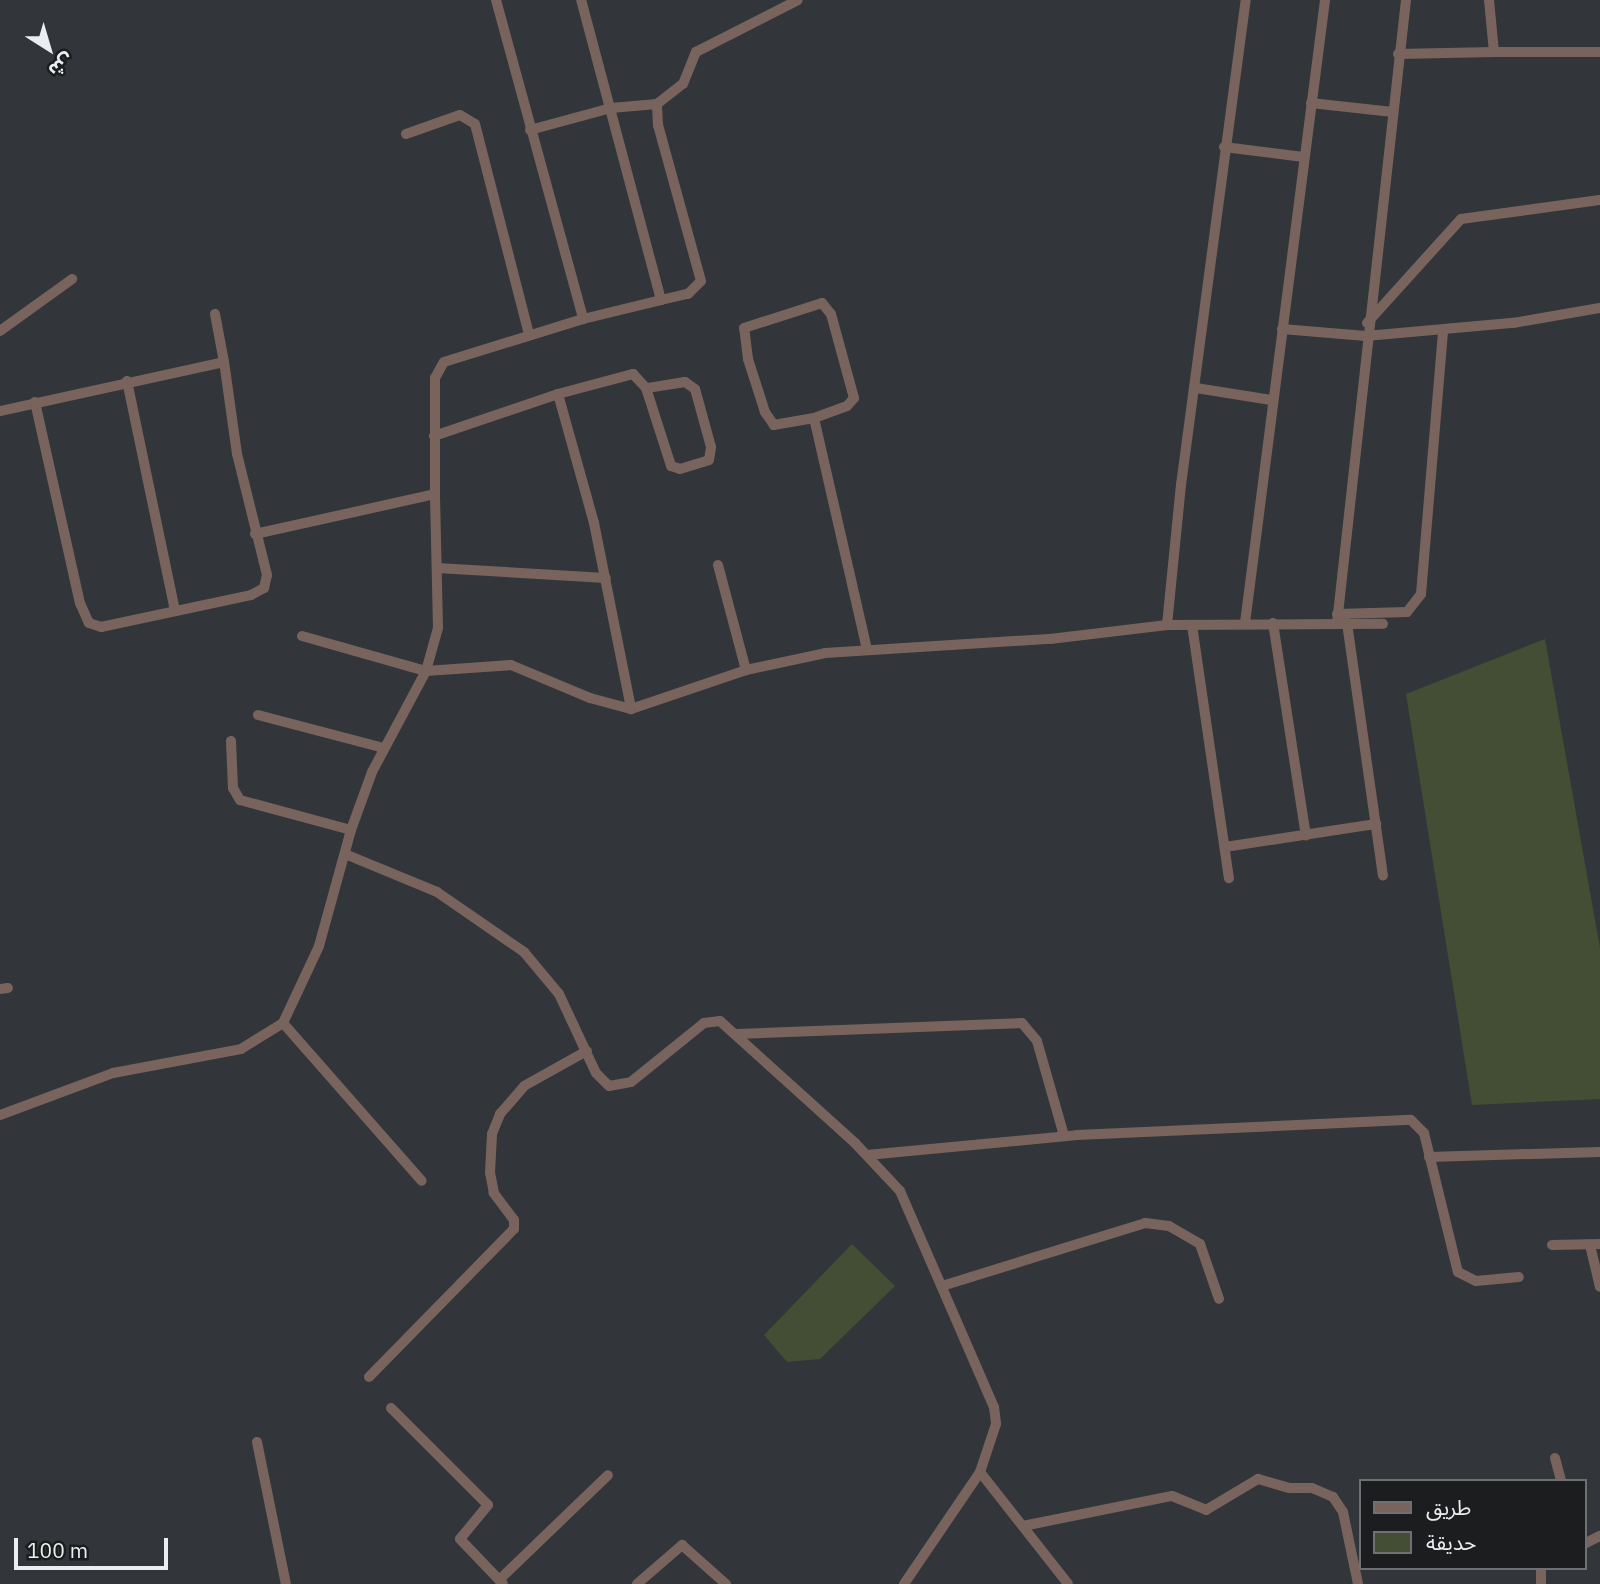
<!DOCTYPE html>
<html>
<head>
<meta charset="utf-8">
<style>
	body { margin:0 }
	#map { position:relative; width:1600px; height:1584px; overflow:hidden; background:#32363a; font-family:"IBM Plex Sans","Noto Sans Arabic",sans-serif }
	div>[style] { position:absolute }
	.green>* { inset:0; background:#434e35 }
	.street>* { height:10px; margin:-5px; padding:0 5px; transform-origin:5px; border-radius:5px; background:#79645d }
	span { translate:-50% -50%; white-space:nowrap; text-align:center; line-height:1.15; -webkit-text-stroke:6px #1b1d1f; paint-order:stroke }
	.legend { position:absolute; left:1359px; top:1479px; width:228px; height:91px; box-sizing:border-box; background:#1b1d1f; border:2px solid #6e7073; margin:0; padding:9px 12px; list-style:none; font-size:21px; color:#ebedf0 }
	.legend li { display:flex; align-items:center; gap:14px; height:35px }
	.legend b { width:35px; border:2px solid #6e7073 }
	.north { position:absolute; left:14px; top:14px; width:70px; height:70px; -webkit-text-stroke:5px #1b1d1f; paint-order:stroke; rotate:143deg; font-size:19px; font-weight:700; line-height:28px; text-align:center; color:#ebedf0 }
	.north::after { content:''; display:block; margin:auto; width:24px; height:32px; background:#ebedf0; clip-path:polygon(50% 0,100% 100%,50% 72%,0 100%) }
	.scale { position:absolute; left:14px; top:1538px; width:154px; height:32px; box-sizing:border-box; border:4px solid #ebedf0; border-top:0; padding-left:9px; font-size:21px; line-height:24px; white-space:nowrap; color:#ebedf0; -webkit-text-stroke:5px #1b1d1f; paint-order:stroke }
</style>
</head>
<body>
<div id="map">
	<div class="green">
		<div style="clip-path:polygon(1545px 639px,1600px 948px,1600px 1099px,1472px 1105px,1406px 694px)"></div>
		<div style="clip-path:polygon(852px 1244px,895px 1286px,820px 1359px,787px 1362px,764px 1335px)"></div>
	</div>
	<div class="street">
		<div style="left:496px;top:0;width:331px;rotate:74.7deg"></div>
		<div style="left:583px;top:319px;width:80px;rotate:-13.7deg"></div>
		<div style="left:661px;top:300px;width:310px;rotate:-104.9deg"></div>
		<div style="left:1494px;top:52px;width:106px"></div>
		<div style="left:1398px;top:54px;width:96px;rotate:-1.2deg"></div>
		<div style="left:1494px;top:52px;width:52px;rotate:-95.5deg"></div>
		<div style="left:1311px;top:103px;width:82px;rotate:6.3deg"></div>
		<div style="left:530px;top:130px;width:84px;rotate:-15.2deg"></div>
		<div style="left:611px;top:108px;width:46px;rotate:-5deg"></div>
		<div style="left:406px;top:134px;width:57px;rotate:-19.4deg"></div>
		<div style="left:460px;top:115px;width:17px;rotate:31deg"></div>
		<div style="left:475px;top:124px;width:218px;rotate:75.6deg"></div>
		<div style="left:1224px;top:147px;width:80px;rotate:7.2deg"></div>
		<div style="left:661px;top:300px;width:28px;rotate:-13deg"></div>
		<div style="left:688px;top:294px;width:18px;rotate:-45deg"></div>
		<div style="left:701px;top:281px;width:162px;rotate:-105.4deg"></div>
		<div style="left:658px;top:125px;width:21px;rotate:-93deg"></div>
		<div style="left:657px;top:104px;width:33px;rotate:-38deg"></div>
		<div style="left:683px;top:84px;width:35px;rotate:-68deg"></div>
		<div style="left:696px;top:52px;width:114px;rotate:-27deg"></div>
		<div style="left:822px;top:303px;width:14px;rotate:51deg"></div>
		<div style="left:831px;top:314px;width:87px;rotate:74.7deg"></div>
		<div style="left:854px;top:398px;width:11px;rotate:131deg"></div>
		<div style="left:847px;top:406px;width:35px;rotate:160deg"></div>
		<div style="left:814px;top:418px;width:41px;rotate:170.1deg"></div>
		<div style="left:774px;top:425px;width:16px;rotate:-125deg"></div>
		<div style="left:765px;top:412px;width:56px;rotate:-107.8deg"></div>
		<div style="left:748px;top:359px;width:31px;rotate:-97deg"></div>
		<div style="left:744px;top:328px;width:82px;rotate:-17.8deg"></div>
		<div style="left:1367px;top:323px;width:140px;rotate:-47.9deg"></div>
		<div style="left:1461px;top:219px;width:140px;rotate:-7.8deg"></div>
		<div style="left:1282px;top:329px;width:84px;rotate:4.8deg"></div>
		<div style="left:1366px;top:336px;width:148px;rotate:-5.1deg"></div>
		<div style="left:1513px;top:323px;width:88px;rotate:-9.8deg"></div>
		<div style="left:0;top:331px;width:89px;rotate:-35.8deg"></div>
		<div style="left:127px;top:381px;width:234px;rotate:78.2deg"></div>
		<div style="left:1196px;top:388px;width:76px;rotate:9.1deg"></div>
		<div style="left:558px;top:394px;width:78px;rotate:-14.9deg"></div>
		<div style="left:633px;top:374px;width:19px;rotate:47deg"></div>
		<div style="left:646px;top:388px;width:82px;rotate:72.2deg"></div>
		<div style="left:671px;top:466px;width:9px;rotate:18deg"></div>
		<div style="left:680px;top:469px;width:30px;rotate:-17deg"></div>
		<div style="left:709px;top:460px;width:13px;rotate:-81deg"></div>
		<div style="left:711px;top:447px;width:60px;rotate:-105.4deg"></div>
		<div style="left:695px;top:389px;width:12px;rotate:-145deg"></div>
		<div style="left:685px;top:382px;width:39px;rotate:171deg"></div>
		<div style="left:35px;top:402px;width:206px;rotate:77.4deg"></div>
		<div style="left:80px;top:603px;width:22px;rotate:66deg"></div>
		<div style="left:89px;top:623px;width:13px;rotate:18deg"></div>
		<div style="left:101px;top:627px;width:153px;rotate:-12deg"></div>
		<div style="left:251px;top:595px;width:15px;rotate:-28deg"></div>
		<div style="left:264px;top:588px;width:13px;rotate:-77deg"></div>
		<div style="left:267px;top:575px;width:125px;rotate:-103.9deg"></div>
		<div style="left:237px;top:454px;width:93px;rotate:-98deg"></div>
		<div style="left:0;top:411px;width:229px;rotate:-12.3deg"></div>
		<div style="left:224px;top:362px;width:49px;rotate:-100.6deg"></div>
		<div style="left:814px;top:418px;width:238px;rotate:77.1deg"></div>
		<div style="left:434px;top:436px;width:131px;rotate:-18.7deg"></div>
		<div style="left:558px;top:394px;width:134px;rotate:74.4deg"></div>
		<div style="left:594px;top:523px;width:190px;rotate:78.7deg"></div>
		<div style="left:255px;top:534px;width:184px;rotate:-12.5deg"></div>
		<div style="left:435px;top:494px;width:116px;rotate:-90deg"></div>
		<div style="left:435px;top:378px;width:18px;rotate:-61deg"></div>
		<div style="left:444px;top:362px;width:145px;rotate:-17.2deg"></div>
		<div style="left:718px;top:565px;width:109px;rotate:75.1deg"></div>
		<div style="left:437px;top:568px;width:169px;rotate:3.4deg"></div>
		<div style="left:1337px;top:614px;width:70px;rotate:-1.6deg"></div>
		<div style="left:1407px;top:612px;width:23px;rotate:-52deg"></div>
		<div style="left:1421px;top:594px;width:265px;rotate:-85.2deg"></div>
		<div style="left:1245px;top:623px;width:628px;rotate:-82.68deg"></div>
		<div style="left:1273px;top:623px;width:215px;rotate:81.2deg"></div>
		<div style="left:1337px;top:623px;width:627px;rotate:-83.68deg"></div>
		<div style="left:1347px;top:623px;width:255px;rotate:81.9deg"></div>
		<div style="left:1167px;top:625px;width:141px;rotate:-84.3deg"></div>
		<div style="left:1181px;top:485px;width:489px;rotate:-82.4deg"></div>
		<div style="left:1192px;top:625px;width:256px;rotate:81.7deg"></div>
		<div style="left:302px;top:636px;width:129px;rotate:15.8deg"></div>
		<div style="left:426px;top:671px;width:45px;rotate:-74.4deg"></div>
		<div style="left:438px;top:628px;width:134px;rotate:-91.3deg"></div>
		<div style="left:258px;top:715px;width:130px;rotate:14.7deg"></div>
		<div style="left:231px;top:741px;width:47px;rotate:87.6deg"></div>
		<div style="left:233px;top:788px;width:14px;rotate:60deg"></div>
		<div style="left:240px;top:800px;width:115px;rotate:15.1deg"></div>
		<div style="left:1225px;top:847px;width:153px;rotate:-8.7deg"></div>
		<div style="left:345px;top:854px;width:100px;rotate:22.4deg"></div>
		<div style="left:437px;top:892px;width:106px;rotate:34.6deg"></div>
		<div style="left:524px;top:952px;width:55px;rotate:50.2deg"></div>
		<div style="left:559px;top:994px;width:87px;rotate:64.9deg"></div>
		<div style="left:596px;top:1073px;width:18px;rotate:45deg"></div>
		<div style="left:609px;top:1086px;width:22px;rotate:-10deg"></div>
		<div style="left:631px;top:1082px;width:94px;rotate:-38.9deg"></div>
		<div style="left:704px;top:1023px;width:16px;rotate:-7deg"></div>
		<div style="left:720px;top:1021px;width:182px;rotate:42.1deg"></div>
		<div style="left:855px;top:1143px;width:66px;rotate:46.8deg"></div>
		<div style="left:900px;top:1191px;width:236px;rotate:66.5deg"></div>
		<div style="left:994px;top:1407px;width:17px;rotate:83deg"></div>
		<div style="left:996px;top:1424px;width:51px;rotate:108.4deg"></div>
		<div style="left:980px;top:1472px;width:142px;rotate:51.8deg"></div>
		<div style="left:0;top:989px;width:8px;rotate:-7deg"></div>
		<div style="left:283px;top:1023px;width:210px;rotate:48.7deg"></div>
		<div style="left:737px;top:1034px;width:285px;rotate:-2.2deg"></div>
		<div style="left:1022px;top:1023px;width:23px;rotate:50deg"></div>
		<div style="left:1037px;top:1041px;width:99px;rotate:74.1deg"></div>
		<div style="left:0;top:1115px;width:121px;rotate:-20.4deg"></div>
		<div style="left:113px;top:1073px;width:130px;rotate:-10.6deg"></div>
		<div style="left:241px;top:1049px;width:49px;rotate:-31.8deg"></div>
		<div style="left:283px;top:1023px;width:85px;rotate:-64.9deg"></div>
		<div style="left:319px;top:946px;width:120px;rotate:-74.6deg"></div>
		<div style="left:351px;top:830px;width:62px;rotate:-70.1deg"></div>
		<div style="left:372px;top:772px;width:115px;rotate:-61.9deg"></div>
		<div style="left:426px;top:671px;width:85px;rotate:-4deg"></div>
		<div style="left:511px;top:665px;width:86px;rotate:22.7deg"></div>
		<div style="left:590px;top:698px;width:42px;rotate:15deg"></div>
		<div style="left:631px;top:709px;width:121px;rotate:-18.7deg"></div>
		<div style="left:746px;top:670px;width:81px;rotate:-12.1deg"></div>
		<div style="left:825px;top:653px;width:225px;rotate:-3.6deg"></div>
		<div style="left:1050px;top:639px;width:118px;rotate:-6.8deg"></div>
		<div style="left:1167px;top:625px;width:216px;rotate:-0.3deg"></div>
		<div style="left:867px;top:1155px;width:211px;rotate:-5.4deg"></div>
		<div style="left:1077px;top:1135px;width:334px;rotate:-2.6deg"></div>
		<div style="left:1411px;top:1120px;width:18px;rotate:45deg"></div>
		<div style="left:1424px;top:1133px;width:143px;rotate:76.3deg"></div>
		<div style="left:1458px;top:1272px;width:20px;rotate:27deg"></div>
		<div style="left:1476px;top:1281px;width:43px;rotate:-5.3deg"></div>
		<div style="left:1429px;top:1157px;width:171px;rotate:-1.7deg"></div>
		<div style="left:1552px;top:1245px;width:48px;rotate:-1.2deg"></div>
		<div style="left:1590px;top:1245px;width:43px;rotate:76.6deg"></div>
		<div style="left:942px;top:1286px;width:213px;rotate:-17.2deg"></div>
		<div style="left:1145px;top:1223px;width:24px;rotate:7deg"></div>
		<div style="left:1169px;top:1226px;width:36px;rotate:30deg"></div>
		<div style="left:1200px;top:1244px;width:58px;rotate:70.9deg"></div>
		<div style="left:369px;top:1377px;width:207px;rotate:-45.6deg"></div>
		<div style="left:514px;top:1229px;width:9px;rotate:-90deg"></div>
		<div style="left:514px;top:1220px;width:34px;rotate:-127deg"></div>
		<div style="left:494px;top:1193px;width:20px;rotate:-101deg"></div>
		<div style="left:490px;top:1173px;width:39px;rotate:-87deg"></div>
		<div style="left:492px;top:1134px;width:22px;rotate:-68deg"></div>
		<div style="left:500px;top:1114px;width:37px;rotate:-49deg"></div>
		<div style="left:524px;top:1086px;width:72px;rotate:-29.1deg"></div>
		<div style="left:391px;top:1408px;width:137px;rotate:45deg"></div>
		<div style="left:488px;top:1505px;width:44px;rotate:129.5deg"></div>
		<div style="left:460px;top:1539px;width:62px;rotate:46.3deg"></div>
		<div style="left:257px;top:1442px;width:145px;rotate:78.5deg"></div>
		<div style="left:1555px;top:1458px;width:24px;rotate:75deg"></div>
		<div style="left:1023px;top:1526px;width:152px;rotate:-11.4deg"></div>
		<div style="left:1172px;top:1496px;width:37px;rotate:22deg"></div>
		<div style="left:1206px;top:1510px;width:61px;rotate:-30.8deg"></div>
		<div style="left:1258px;top:1479px;width:32px;rotate:16deg"></div>
		<div style="left:1289px;top:1488px;width:23px"></div>
		<div style="left:1312px;top:1488px;width:23px;rotate:23deg"></div>
		<div style="left:1333px;top:1497px;width:18px;rotate:56deg"></div>
		<div style="left:1343px;top:1512px;width:74px;rotate:78.2deg"></div>
		<div style="left:1584px;top:1544px;width:18px;rotate:-27deg"></div>
		<div style="left:499px;top:1580px;width:151px;rotate:-43.9deg"></div>
		<div style="left:637px;top:1584px;width:60px;rotate:-40.9deg"></div>
		<div style="left:682px;top:1545px;width:59px;rotate:41.6deg"></div>
		<div style="left:904px;top:1584px;width:135px;rotate:-55.8deg"></div>
		<div style="left:1541px;top:1584px;width:16px;rotate:-90deg"></div>
	</div>
	<ul class="legend">
	<li><b style="height:9px;background:#79645d"></b>طريق</li>
	<li><b style="height:19px;background:#434e35"></b>حديقة</li>
	</ul>
	<div class="north">ش</div>
	<div class="scale">100 m</div>
</div>
</body>
</html>
